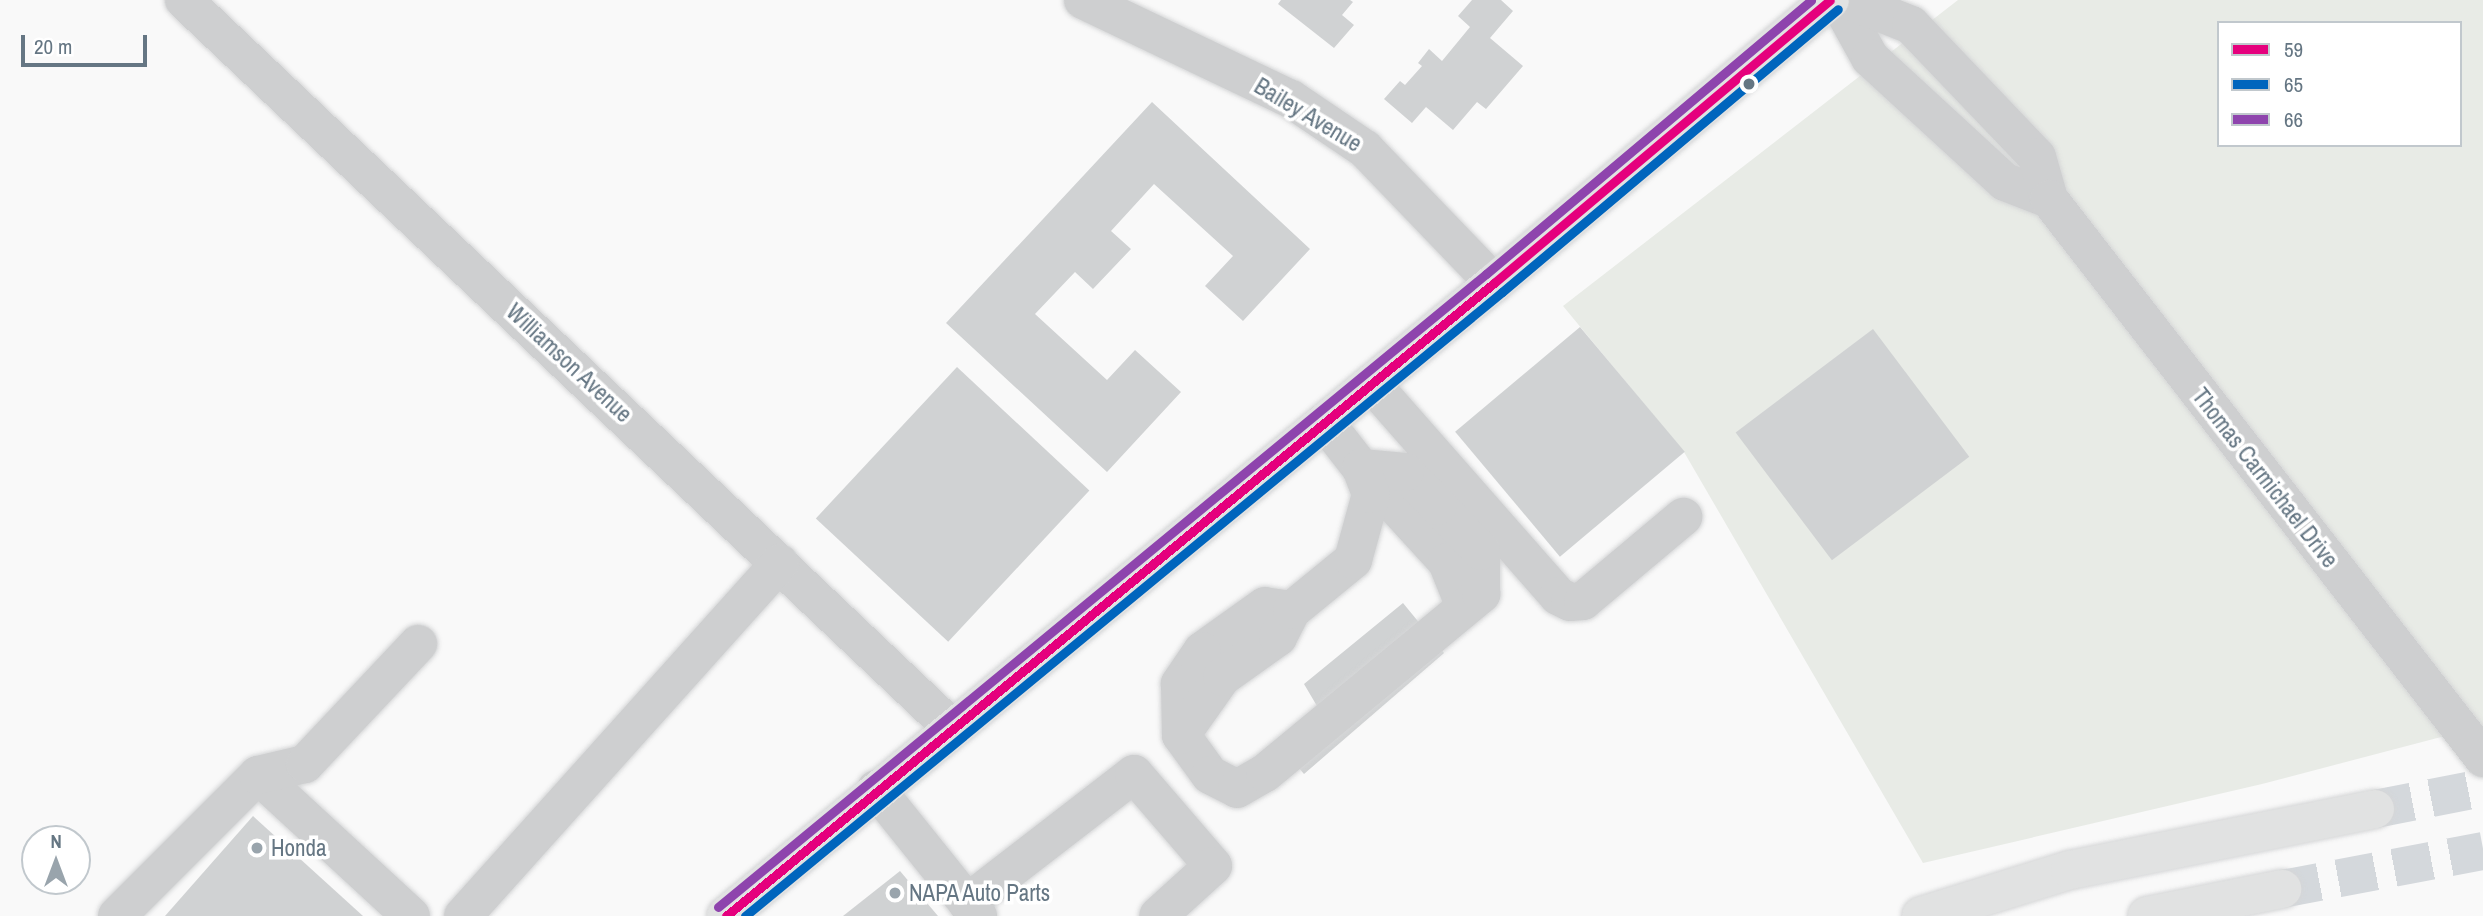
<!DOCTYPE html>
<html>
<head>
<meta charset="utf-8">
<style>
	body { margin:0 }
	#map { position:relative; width:2483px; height:916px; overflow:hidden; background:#f9f9f9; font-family:"Archivo Narrow",sans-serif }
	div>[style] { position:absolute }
	.green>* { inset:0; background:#e8ebe6 }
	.building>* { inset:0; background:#d0d2d3; transform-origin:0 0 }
	.highway-tunnel>* { height:38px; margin-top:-19px; transform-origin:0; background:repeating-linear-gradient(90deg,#d4d8dc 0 38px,transparent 0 57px) }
	.roads { filter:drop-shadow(0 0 2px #d5d6d7) drop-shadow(0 0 2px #d5d6d7) }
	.minor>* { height:38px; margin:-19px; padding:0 19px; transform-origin:19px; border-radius:19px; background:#cecfd0 }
	.major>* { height:38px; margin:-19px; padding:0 19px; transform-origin:19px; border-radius:19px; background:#e1e2e2 }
	.highway>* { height:38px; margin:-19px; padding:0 19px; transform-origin:19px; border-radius:19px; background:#e1e2e2 }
	.bus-1>* { height:9px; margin:-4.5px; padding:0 4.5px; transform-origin:4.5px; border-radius:4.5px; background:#e5007d }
	.bus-2>* { height:9px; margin:-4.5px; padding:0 4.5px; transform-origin:4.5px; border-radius:4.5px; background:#0065bd }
	.bus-3>* { height:9px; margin:-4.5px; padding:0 4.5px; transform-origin:4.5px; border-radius:4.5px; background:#8e44ad }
	.dots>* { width:19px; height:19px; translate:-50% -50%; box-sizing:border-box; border:4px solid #fff; border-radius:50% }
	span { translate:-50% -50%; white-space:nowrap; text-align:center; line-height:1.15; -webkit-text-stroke:7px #fff; paint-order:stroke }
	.street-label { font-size:23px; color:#657683 }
	.poi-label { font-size:23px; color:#657683 }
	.left { translate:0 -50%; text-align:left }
	.legend { position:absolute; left:2217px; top:21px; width:245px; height:126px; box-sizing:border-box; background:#fff; border:2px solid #c1c8cd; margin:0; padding:9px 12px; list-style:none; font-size:21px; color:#657683 }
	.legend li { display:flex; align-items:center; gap:14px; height:35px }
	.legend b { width:35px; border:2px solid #c1c8cd }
	.north { position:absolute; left:21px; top:825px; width:70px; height:70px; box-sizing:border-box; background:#fff; border:2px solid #c1c8cd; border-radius:50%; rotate:0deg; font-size:19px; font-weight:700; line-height:28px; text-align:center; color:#657683 }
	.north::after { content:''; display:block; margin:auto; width:24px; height:32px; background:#99a4ac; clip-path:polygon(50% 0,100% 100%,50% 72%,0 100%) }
	.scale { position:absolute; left:21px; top:35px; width:126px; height:32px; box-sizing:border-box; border:4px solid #657683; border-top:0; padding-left:9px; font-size:21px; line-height:24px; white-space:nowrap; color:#657683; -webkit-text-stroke:5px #fff; paint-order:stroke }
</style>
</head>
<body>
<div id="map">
	<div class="green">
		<div style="clip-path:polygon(evenodd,1958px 0,2483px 0,2483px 726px,2262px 784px,1923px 863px,1684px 452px,1563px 306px,1958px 0,2219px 23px,2460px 23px,2460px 145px,2219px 145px,2219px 23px)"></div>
	</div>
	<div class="building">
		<div style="clip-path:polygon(1281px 0,1350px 0,1353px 2px,1342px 15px,1354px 25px,1334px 48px,1278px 4px)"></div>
		<div style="clip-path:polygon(1472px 0,1501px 0,1513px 11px,1490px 38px,1523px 66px,1486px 109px,1477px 102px,1453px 130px,1426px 107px,1412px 123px,1384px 99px,1400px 81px,1405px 85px,1422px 66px,1418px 63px,1429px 49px,1442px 61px,1470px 27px,1458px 16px)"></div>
		<div style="clip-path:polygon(1152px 102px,1310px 249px,1243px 321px,1205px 286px,1233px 256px,1154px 184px,1111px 231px,1131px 249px,1093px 289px,1075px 272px,1035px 314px,1107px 380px,1135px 350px,1181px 392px,1107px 472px,946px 323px)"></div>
		<div style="left:1580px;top:327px;width:163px;height:163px;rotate:50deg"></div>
		<div style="left:1873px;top:329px;width:160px;height:172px;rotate:53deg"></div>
		<div style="left:957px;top:367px;width:181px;height:207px;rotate:43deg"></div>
		<div style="clip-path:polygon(1403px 603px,1444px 653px,1304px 774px,1287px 754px,1317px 706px,1304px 684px)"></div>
		<div style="clip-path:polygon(253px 816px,363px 916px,165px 916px)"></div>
		<div style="clip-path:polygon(900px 871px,938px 916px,843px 916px)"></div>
	</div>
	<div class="highway-tunnel">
		<div style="left:2375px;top:809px;width:110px;rotate:-11deg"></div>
		<div style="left:2282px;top:889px;width:205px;rotate:-10.7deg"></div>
	</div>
	<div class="roads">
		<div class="minor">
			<div style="left:184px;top:0;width:1058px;rotate:43.47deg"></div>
			<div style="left:1083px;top:0;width:230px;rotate:25.5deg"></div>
			<div style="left:1291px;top:99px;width:89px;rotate:34deg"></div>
			<div style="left:1365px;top:149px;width:186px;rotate:46.1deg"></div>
			<div style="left:1838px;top:0;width:66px;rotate:61.1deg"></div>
			<div style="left:1870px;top:58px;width:183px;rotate:42.6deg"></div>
			<div style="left:2005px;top:182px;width:47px;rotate:21.1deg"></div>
			<div style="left:1848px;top:0;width:68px;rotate:21.6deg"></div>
			<div style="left:1911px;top:25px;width:182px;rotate:46.3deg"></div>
			<div style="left:2037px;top:157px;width:44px;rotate:74.1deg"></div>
			<div style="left:2049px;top:199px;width:708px;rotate:52.17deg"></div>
			<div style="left:1372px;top:384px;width:282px;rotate:48.7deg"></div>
			<div style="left:1558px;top:596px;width:13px;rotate:27deg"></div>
			<div style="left:1570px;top:602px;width:13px;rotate:-4deg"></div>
			<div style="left:1583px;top:601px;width:131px;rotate:-40deg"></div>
			<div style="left:1325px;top:422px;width:58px;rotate:52deg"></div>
			<div style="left:1361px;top:468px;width:127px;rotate:47.5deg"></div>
			<div style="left:1447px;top:562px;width:48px;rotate:68.2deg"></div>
			<div style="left:1292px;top:610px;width:27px;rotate:-172deg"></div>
			<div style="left:1265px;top:606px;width:77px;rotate:144.5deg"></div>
			<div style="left:1202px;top:651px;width:40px;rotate:124deg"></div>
			<div style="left:1180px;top:684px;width:51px;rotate:88.9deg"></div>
			<div style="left:1181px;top:735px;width:49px;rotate:54.1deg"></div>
			<div style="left:1210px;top:775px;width:30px;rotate:27deg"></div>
			<div style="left:1237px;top:789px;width:32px;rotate:-30deg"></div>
			<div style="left:1265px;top:773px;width:281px;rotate:-39.6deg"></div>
			<div style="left:1481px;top:594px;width:43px;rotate:-90deg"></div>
			<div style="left:1481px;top:551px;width:62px;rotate:-133.7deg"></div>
			<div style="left:1438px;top:506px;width:47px;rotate:-134.1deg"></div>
			<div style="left:1405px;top:472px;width:44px;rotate:-174.8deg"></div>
			<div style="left:1181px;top:735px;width:71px;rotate:-54.7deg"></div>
			<div style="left:1222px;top:677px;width:69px;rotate:-35.5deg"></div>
			<div style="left:1278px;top:637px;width:30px;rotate:-63deg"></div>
			<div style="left:1292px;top:610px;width:79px;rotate:-39.3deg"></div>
			<div style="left:1353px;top:560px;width:68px;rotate:-74.7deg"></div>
			<div style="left:1371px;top:494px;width:28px;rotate:-111deg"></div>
			<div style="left:258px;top:775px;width:208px;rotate:42.7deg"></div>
			<div style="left:876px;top:789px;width:163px;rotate:51.2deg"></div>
			<div style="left:967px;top:903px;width:211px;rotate:-37.7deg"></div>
			<div style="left:1134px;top:774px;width:121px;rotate:49.3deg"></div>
			<div style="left:1213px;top:866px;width:74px;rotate:137.7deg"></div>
			<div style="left:117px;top:916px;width:199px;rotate:-45deg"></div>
			<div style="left:258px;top:775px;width:48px;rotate:-13.2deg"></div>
			<div style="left:305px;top:764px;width:165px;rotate:-46.7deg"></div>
			<div style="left:463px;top:916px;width:474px;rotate:-48.1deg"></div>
		</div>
		<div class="major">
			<div style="left:726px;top:916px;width:995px;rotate:-39.5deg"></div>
			<div style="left:1494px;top:283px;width:439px;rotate:-40.1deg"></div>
		</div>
		<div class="highway">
			<div style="left:1921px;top:916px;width:156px;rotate:-17.2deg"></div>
			<div style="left:2070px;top:870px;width:311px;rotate:-11.3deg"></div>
			<div style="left:2147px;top:916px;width:138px;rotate:-11.3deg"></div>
		</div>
	</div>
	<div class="bus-1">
		<div style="left:726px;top:916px;width:995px;rotate:-39.5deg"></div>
		<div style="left:1494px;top:283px;width:439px;rotate:-40.1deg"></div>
	</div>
	<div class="bus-2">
		<div style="left:745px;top:916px;width:981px;rotate:-39.5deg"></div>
		<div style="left:1502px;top:292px;width:439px;rotate:-40.1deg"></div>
	</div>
	<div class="bus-3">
		<div style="left:718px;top:907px;width:995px;rotate:-39.5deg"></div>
		<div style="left:1486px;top:274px;width:425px;rotate:-40.1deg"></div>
	</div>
	<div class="dots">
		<div style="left:1749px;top:84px;background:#657683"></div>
		<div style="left:257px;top:848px;background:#99a4ac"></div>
		<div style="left:895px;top:893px;background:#99a4ac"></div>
	</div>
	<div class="street-label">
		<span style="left:1308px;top:115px;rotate:31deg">Bailey Avenue</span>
		<span style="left:569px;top:363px;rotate:43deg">Williamson Avenue</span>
		<span style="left:2265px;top:478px;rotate:52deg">Thomas Carmichael Drive</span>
	</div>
	<div class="poi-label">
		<span class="left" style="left:271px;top:848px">Honda</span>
		<span class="left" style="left:909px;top:893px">NAPA Auto Parts</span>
	</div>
	<ul class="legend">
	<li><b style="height:9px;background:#e5007d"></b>59</li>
	<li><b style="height:9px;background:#0065bd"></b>65</li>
	<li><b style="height:9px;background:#8e44ad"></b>66</li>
	</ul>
	<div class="north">N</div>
	<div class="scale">20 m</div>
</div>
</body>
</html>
